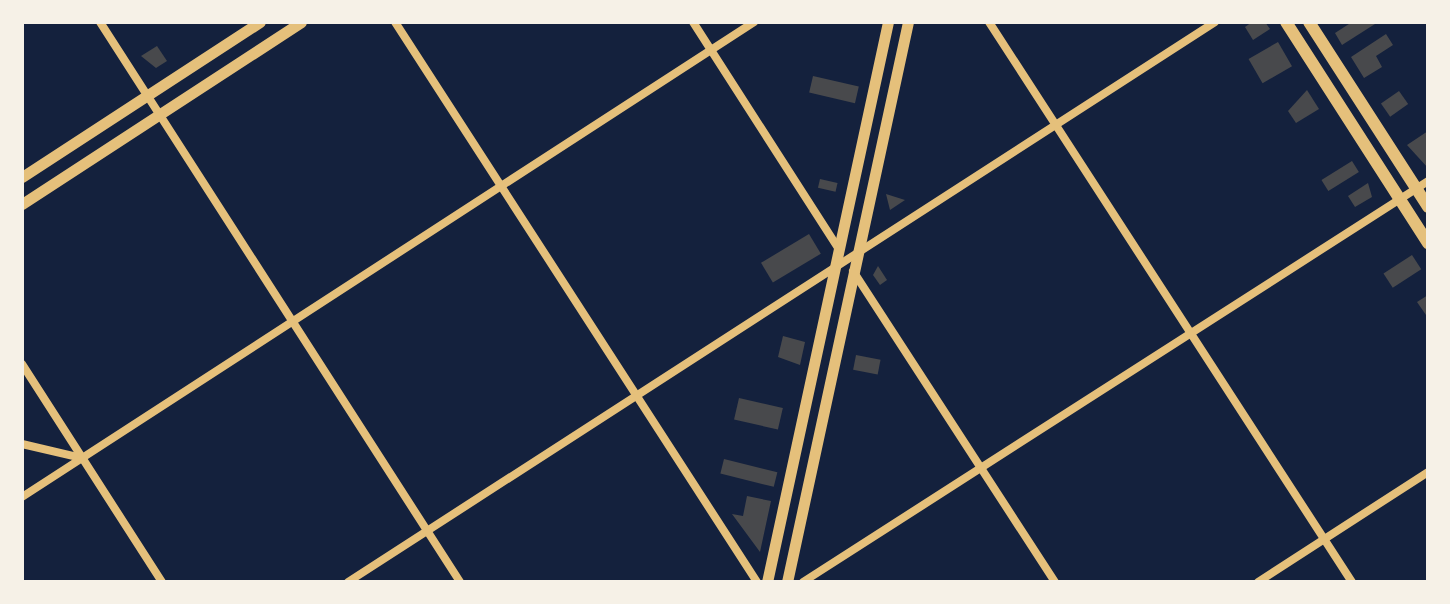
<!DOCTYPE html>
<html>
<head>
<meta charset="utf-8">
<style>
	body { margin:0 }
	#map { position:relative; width:1450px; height:604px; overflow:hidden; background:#14213d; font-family:"IBM Plex Sans",sans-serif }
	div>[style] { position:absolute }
	.building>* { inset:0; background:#48494c; transform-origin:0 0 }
	.minor>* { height:8px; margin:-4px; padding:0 4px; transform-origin:4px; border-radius:4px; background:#e5c07b }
	.secondary>* { height:11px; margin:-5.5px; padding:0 5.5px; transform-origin:5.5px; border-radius:5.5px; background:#e5c07b }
	.primary>* { height:12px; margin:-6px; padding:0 6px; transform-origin:6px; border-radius:6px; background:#e5c07b }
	span { translate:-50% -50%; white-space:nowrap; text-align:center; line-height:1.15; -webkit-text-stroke:8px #f6f1e7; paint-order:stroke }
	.frame { position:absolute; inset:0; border:24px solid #f6f1e7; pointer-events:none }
</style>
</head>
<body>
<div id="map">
	<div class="building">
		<div style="clip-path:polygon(1252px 22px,1265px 22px,1270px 29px,1253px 40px,1245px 27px)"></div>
		<div style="clip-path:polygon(1352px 22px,1375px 24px,1342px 45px,1335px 33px)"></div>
		<div style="clip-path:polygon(1386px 34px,1393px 45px,1376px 56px,1382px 67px,1364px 78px,1351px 57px)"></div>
		<div style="left:1278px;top:42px;width:28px;height:34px;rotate:60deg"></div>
		<div style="clip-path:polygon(157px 46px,167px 61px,156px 68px,141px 56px)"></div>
		<div style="left:813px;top:76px;width:47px;height:17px;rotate:13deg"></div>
		<div style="clip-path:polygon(1307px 90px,1319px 109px,1296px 123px,1288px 111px)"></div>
		<div style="left:1399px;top:91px;width:16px;height:22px;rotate:55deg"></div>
		<div style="clip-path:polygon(1428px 131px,1426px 152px,1428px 168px,1407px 145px)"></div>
		<div style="left:1352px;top:161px;width:13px;height:36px;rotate:58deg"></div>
		<div style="left:820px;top:179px;width:18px;height:9px;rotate:13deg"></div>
		<div style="clip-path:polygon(1368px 183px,1372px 197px,1355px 207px,1348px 196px)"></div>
		<div style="clip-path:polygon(886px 194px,905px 200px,890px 210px)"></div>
		<div style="left:809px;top:234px;width:23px;height:56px;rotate:59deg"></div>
		<div style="left:1412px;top:255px;width:17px;height:34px;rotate:57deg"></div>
		<div style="clip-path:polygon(878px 266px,887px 280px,880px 285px,873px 275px)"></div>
		<div style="clip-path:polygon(1428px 295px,1428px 313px,1426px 315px,1417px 302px)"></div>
		<div style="clip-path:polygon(783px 336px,805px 342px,800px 365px,778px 357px)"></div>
		<div style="left:856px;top:355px;width:25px;height:15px;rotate:11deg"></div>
		<div style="left:739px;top:398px;width:45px;height:22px;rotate:13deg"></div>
		<div style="left:724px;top:459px;width:55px;height:15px;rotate:14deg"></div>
		<div style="clip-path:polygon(747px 496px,771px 501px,760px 552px,732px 514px,743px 516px)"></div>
	</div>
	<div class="minor">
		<div style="left:100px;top:22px;width:666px;rotate:57.26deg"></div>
		<div style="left:395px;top:22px;width:667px;rotate:57.12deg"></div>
		<div style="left:693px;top:22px;width:270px;rotate:57.3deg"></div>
		<div style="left:989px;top:22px;width:667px;rotate:57.05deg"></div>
		<div style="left:853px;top:271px;width:371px;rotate:57deg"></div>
		<div style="left:22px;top:364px;width:259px;rotate:57.3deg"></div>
		<div style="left:22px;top:444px;width:62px;rotate:13.1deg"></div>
		<div style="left:22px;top:497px;width:873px;rotate:-32.98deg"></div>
		<div style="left:348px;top:582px;width:1032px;rotate:-32.86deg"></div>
		<div style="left:803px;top:582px;width:743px;rotate:-32.68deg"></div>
		<div style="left:1258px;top:582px;width:202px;rotate:-32.9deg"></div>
	</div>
	<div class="secondary">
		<div style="left:22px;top:177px;width:284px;rotate:-33.1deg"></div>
		<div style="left:22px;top:204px;width:333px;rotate:-33.1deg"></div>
		<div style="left:767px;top:582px;width:573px;rotate:-77.81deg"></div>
		<div style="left:787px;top:582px;width:573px;rotate:-77.81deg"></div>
	</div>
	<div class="primary">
		<div style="left:1286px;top:22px;width:263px;rotate:57.3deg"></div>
		<div style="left:1309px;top:22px;width:220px;rotate:57.2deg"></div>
	</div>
	<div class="frame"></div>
</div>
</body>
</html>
